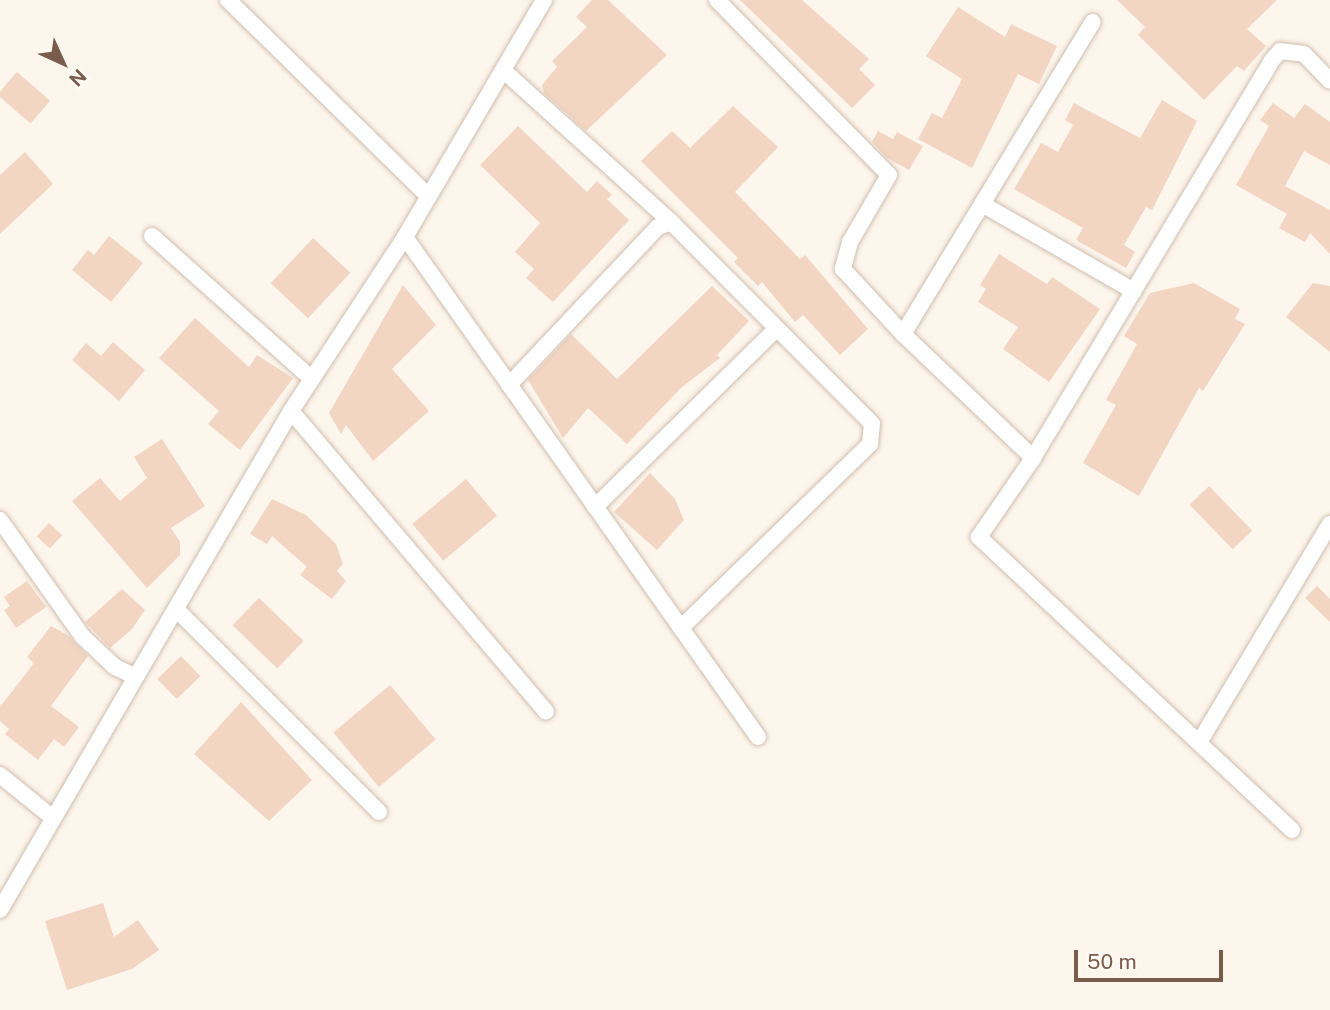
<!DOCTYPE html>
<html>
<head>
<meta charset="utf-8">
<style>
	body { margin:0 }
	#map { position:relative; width:1330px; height:1010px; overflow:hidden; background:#fdf6ec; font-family:"Public Sans",sans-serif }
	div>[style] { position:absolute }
	.building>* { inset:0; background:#f3d5c3; transform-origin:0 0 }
	.roads { filter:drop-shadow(0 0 2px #d1beb0) drop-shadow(0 0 2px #d1beb0) }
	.street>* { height:16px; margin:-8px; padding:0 8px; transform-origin:8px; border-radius:8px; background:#fff }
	span { translate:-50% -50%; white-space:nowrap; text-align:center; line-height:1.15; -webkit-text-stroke:5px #fffaf3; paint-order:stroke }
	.north { position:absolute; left:28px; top:28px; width:70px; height:70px; -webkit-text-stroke:5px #fffaf3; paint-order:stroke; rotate:135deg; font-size:19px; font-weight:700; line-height:28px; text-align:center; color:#7a5c4d }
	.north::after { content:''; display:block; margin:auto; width:24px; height:32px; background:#7a5c4d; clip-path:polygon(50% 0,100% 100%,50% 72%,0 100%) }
	.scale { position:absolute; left:1074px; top:950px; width:149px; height:32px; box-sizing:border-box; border:4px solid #7a5c4d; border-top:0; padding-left:9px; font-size:21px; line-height:24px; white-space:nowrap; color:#7a5c4d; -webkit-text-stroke:5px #fffaf3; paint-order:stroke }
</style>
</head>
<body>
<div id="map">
	<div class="building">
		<div style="clip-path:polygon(592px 0,608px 0,667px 55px,586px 131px,544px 93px,542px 85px,557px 67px,552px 61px,587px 27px,576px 17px)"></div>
		<div style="clip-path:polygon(740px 0,802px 0,869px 59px,859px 69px,875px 85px,852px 108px)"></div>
		<div style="clip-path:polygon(1117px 0,1277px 0,1247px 29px,1266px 46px,1244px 71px,1237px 66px,1204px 100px,1138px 35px,1145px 27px)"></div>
		<div style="clip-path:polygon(958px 7px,1005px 37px,1011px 24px,1057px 46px,1039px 84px,1018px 74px,972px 168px,918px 139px,932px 113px,942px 118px,962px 79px,926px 56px)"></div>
		<div style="left:17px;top:72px;width:44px;height:30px;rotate:41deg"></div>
		<div style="clip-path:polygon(1162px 100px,1197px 121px,1152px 210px,1146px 207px,1124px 245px,1135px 252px,1126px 268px,1076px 240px,1083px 228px,1014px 189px,1041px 143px,1058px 152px,1073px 125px,1065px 120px,1074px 103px,1140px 138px)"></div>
		<div style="clip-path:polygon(1273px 103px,1294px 118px,1305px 104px,1330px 122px,1330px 165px,1304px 151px,1285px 186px,1330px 210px,1330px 254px,1310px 233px,1305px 242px,1279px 228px,1287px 214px,1236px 185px,1269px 126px,1260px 120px)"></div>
		<div style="clip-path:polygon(733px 106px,778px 147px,735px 192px,800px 259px,805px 255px,868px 329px,840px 355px,803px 315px,795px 322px,762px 282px,758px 286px,734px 262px,738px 258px,641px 161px,672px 131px,690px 148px)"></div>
		<div style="clip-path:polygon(518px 126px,587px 192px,597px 181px,612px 195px,607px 199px,629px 220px,553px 302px,526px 278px,534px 269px,515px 252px,540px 223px,480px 165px)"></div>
		<div style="clip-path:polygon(878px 131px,893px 139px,897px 132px,923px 146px,909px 170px,887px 158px,872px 142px)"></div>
		<div style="clip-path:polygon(25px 152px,53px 184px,0 234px,0 175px)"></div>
		<div style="clip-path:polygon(109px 236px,143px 263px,111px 302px,72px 270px,88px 250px,94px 255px)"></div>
		<div style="left:313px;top:238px;width:51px;height:62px;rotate:43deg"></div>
		<div style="clip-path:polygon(999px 254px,1047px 284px,1052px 277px,1100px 309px,1049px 382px,1003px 349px,1018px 327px,978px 302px,986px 289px,980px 285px)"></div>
		<div style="clip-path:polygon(1194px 283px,1240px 309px,1235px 319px,1245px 324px,1203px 391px,1199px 388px,1139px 496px,1083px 463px,1116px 405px,1106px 400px,1137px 344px,1124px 336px,1150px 293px)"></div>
		<div style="clip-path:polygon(1313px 283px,1330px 286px,1330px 352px,1286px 317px)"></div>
		<div style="clip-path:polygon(403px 285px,436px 325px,392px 369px,429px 411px,373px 461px,346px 425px,341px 434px,329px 413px)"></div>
		<div style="clip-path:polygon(712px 286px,749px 321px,717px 355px,720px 358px,682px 387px,627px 444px,588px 408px,563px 438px,528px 380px,571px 334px,617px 379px)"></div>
		<div style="clip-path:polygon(195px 318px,249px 367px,257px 355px,293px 378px,240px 450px,208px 424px,219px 411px,159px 358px)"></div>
		<div style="clip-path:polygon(113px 342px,145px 370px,119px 401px,72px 360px,86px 343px,101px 356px)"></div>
		<div style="clip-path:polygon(162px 439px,205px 506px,171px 528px,180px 542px,180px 555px,147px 588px,72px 501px,100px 478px,120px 501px,147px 478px,134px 457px)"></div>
		<div style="clip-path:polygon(650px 473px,675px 499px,684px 520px,657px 550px,614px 512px)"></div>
		<div style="left:466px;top:479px;width:48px;height:70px;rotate:50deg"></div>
		<div style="left:1209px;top:486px;width:62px;height:27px;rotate:46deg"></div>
		<div style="clip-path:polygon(272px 499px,306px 515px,336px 544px,343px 564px,337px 571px,346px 581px,332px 599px,300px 575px,307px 567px,272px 536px,267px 544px,250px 534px)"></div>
		<div style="left:49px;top:523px;width:18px;height:18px;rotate:43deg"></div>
		<div style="clip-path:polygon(27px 581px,46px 607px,16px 628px,4px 610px,10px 606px,4px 597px)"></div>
		<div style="clip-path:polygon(1317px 586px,1330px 599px,1330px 622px,1305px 598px)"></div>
		<div style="clip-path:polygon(122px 589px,145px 610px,132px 629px,110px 648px,85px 622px)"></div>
		<div style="left:259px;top:598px;width:62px;height:38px;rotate:44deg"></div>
		<div style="clip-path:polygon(51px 626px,69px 636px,88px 656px,51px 706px,79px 727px,64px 747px,54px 739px,38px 760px,5px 734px,9px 729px,0 721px,0 707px,34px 663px,27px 657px)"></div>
		<div style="left:181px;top:656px;width:28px;height:33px;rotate:46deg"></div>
		<div style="left:390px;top:685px;width:71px;height:74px;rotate:50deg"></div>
		<div style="clip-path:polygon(241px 702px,312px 780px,269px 821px,194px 754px)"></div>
		<div style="clip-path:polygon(103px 903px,114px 937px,138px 920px,159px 950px,132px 969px,67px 990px,45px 921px)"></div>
	</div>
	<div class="roads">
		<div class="street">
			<div style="left:228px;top:0;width:280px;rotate:44.4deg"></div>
			<div style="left:717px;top:0;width:245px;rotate:45.5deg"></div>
			<div style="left:889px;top:175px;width:78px;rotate:120.2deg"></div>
			<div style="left:850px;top:242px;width:28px;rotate:105deg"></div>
			<div style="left:843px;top:269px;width:88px;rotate:47.3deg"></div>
			<div style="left:903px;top:334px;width:180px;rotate:43.6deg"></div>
			<div style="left:504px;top:71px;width:225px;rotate:42.1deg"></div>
			<div style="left:982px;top:204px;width:175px;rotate:29.8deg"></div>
			<div style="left:152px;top:236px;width:213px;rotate:41.8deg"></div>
			<div style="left:405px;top:237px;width:612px;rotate:54.78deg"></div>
			<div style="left:903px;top:334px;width:365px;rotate:-58.7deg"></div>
			<div style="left:509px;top:385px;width:217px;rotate:-46.7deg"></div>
			<div style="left:658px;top:227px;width:14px;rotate:-21deg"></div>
			<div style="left:671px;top:222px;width:285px;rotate:45.1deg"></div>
			<div style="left:872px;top:424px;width:20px;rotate:96deg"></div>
			<div style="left:870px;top:444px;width:264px;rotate:135.8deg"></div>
			<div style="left:291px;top:411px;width:394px;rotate:49.7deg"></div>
			<div style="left:595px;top:507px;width:254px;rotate:-44.5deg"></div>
			<div style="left:0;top:520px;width:142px;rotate:54.7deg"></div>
			<div style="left:82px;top:636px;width:45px;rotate:43.2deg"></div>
			<div style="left:115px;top:667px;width:23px;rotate:25deg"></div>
			<div style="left:176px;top:609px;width:287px;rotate:45deg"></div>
			<div style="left:1200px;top:741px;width:253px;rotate:-59.1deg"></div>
			<div style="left:0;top:775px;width:68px;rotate:39.1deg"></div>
			<div style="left:1292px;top:830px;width:429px;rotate:-136.9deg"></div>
			<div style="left:979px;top:537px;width:96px;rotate:-55.6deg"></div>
			<div style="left:1033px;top:458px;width:464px;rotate:-59deg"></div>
			<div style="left:1272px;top:60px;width:12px;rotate:-48deg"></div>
			<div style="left:1280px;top:51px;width:24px;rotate:7deg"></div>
			<div style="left:1304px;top:54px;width:37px;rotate:46deg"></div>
			<div style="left:0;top:910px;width:578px;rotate:-59.75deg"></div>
			<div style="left:291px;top:411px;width:208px;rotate:-56.8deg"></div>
			<div style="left:405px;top:237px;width:275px;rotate:-59.6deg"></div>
		</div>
	</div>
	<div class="north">N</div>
	<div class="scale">50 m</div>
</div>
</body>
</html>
